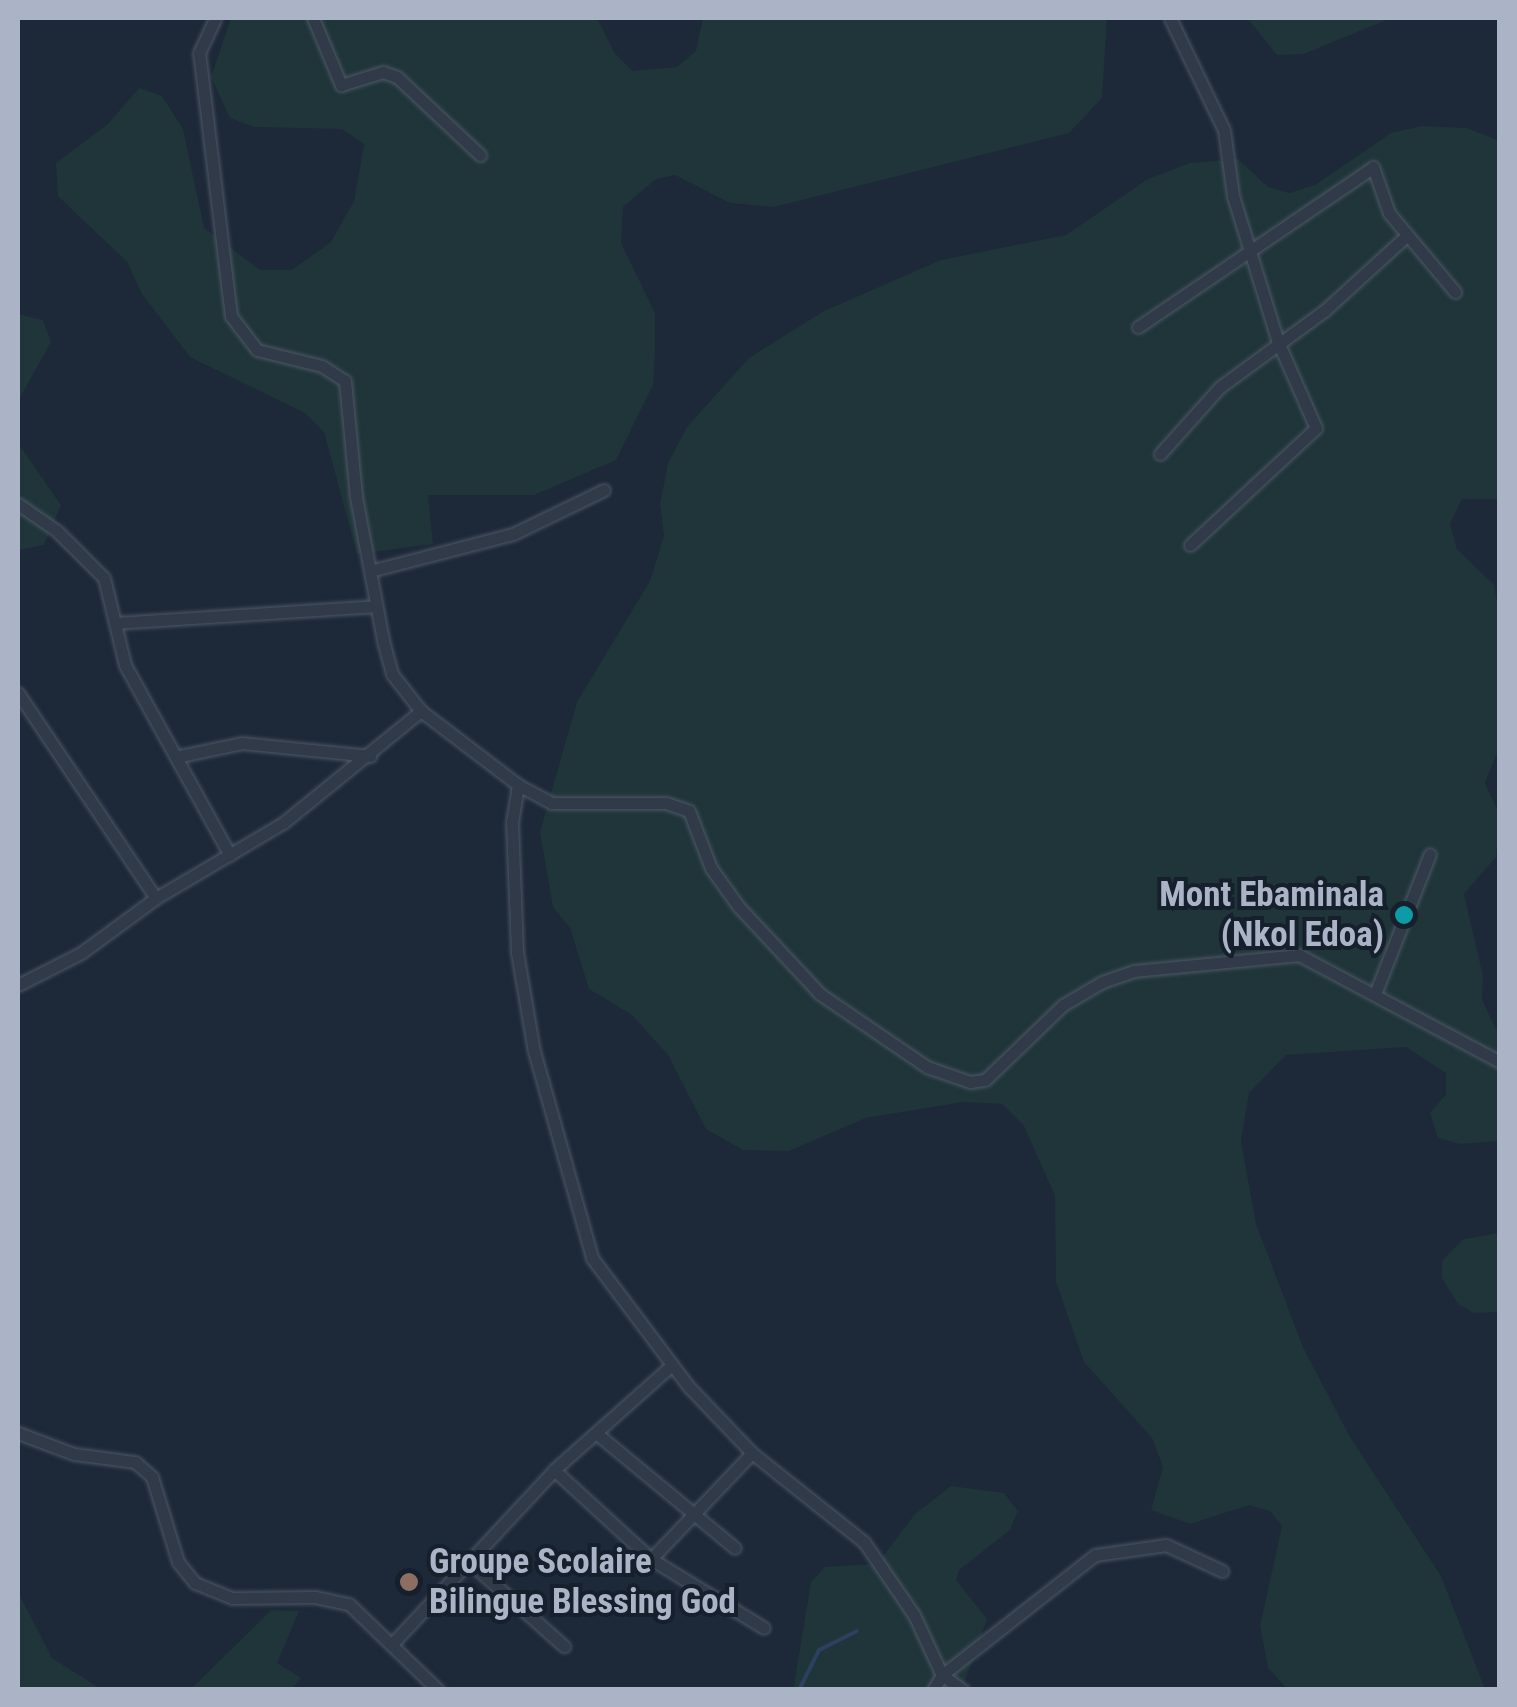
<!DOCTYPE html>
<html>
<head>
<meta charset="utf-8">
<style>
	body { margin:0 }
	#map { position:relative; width:1517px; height:1707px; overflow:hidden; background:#1d2838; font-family:"Roboto Condensed",sans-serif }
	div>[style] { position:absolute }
	.green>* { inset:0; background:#1f3539 }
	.stream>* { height:4px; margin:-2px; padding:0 2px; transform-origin:2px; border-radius:2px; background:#2c415f }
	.roads { filter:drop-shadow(0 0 2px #4e5766) drop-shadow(0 0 2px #4e5766) }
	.street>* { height:11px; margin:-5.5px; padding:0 5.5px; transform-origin:5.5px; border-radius:5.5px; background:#303a48 }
	.dots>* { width:28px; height:28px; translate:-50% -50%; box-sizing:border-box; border:5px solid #161f2c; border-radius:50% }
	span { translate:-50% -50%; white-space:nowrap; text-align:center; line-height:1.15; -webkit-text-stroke:8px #161f2c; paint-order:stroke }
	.poi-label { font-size:35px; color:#aab4c6; font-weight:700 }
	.right { translate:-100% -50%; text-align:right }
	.left { translate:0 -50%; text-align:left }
	.frame { position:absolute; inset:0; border:20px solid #aab4c6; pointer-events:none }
</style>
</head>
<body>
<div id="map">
	<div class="green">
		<div style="clip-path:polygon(231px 18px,597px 18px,614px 52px,632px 71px,677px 67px,696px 51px,703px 18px,1107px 18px,1102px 98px,1069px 133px,774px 207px,730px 203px,675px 175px,656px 179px,623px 207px,621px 243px,655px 313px,655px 354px,653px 385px,616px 460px,534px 495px,428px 495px,433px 544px,357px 554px,324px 432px,305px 413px,190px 357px,142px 294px,127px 262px,58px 196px,56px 163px,108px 124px,139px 88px,162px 96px,183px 129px,204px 228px,260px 270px,292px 270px,331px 242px,354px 201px,364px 144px,342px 129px,254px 127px,230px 118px,211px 77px)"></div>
		<div style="clip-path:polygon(1247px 18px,1391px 18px,1304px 54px,1277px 55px)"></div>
		<div style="clip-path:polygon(1422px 126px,1467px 128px,1499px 141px,1499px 499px,1462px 499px,1450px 524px,1457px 549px,1494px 585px,1499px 613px,1499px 748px,1485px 783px,1497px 809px,1498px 837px,1496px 857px,1464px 894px,1483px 976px,1482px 1000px,1499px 1035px,1499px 1141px,1460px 1144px,1438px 1138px,1430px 1113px,1446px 1094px,1446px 1073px,1406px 1047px,1286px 1055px,1249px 1093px,1241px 1141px,1256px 1224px,1303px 1347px,1350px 1437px,1441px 1576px,1485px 1689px,1287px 1689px,1268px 1668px,1260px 1626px,1282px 1526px,1270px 1511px,1249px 1505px,1190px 1524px,1151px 1510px,1163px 1467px,1152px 1438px,1084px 1362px,1056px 1282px,1055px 1196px,1024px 1126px,1002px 1104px,963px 1102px,866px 1118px,789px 1151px,743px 1150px,706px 1129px,668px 1055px,632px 1015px,589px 989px,570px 928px,553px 907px,540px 832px,577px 702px,650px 581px,664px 536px,660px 504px,668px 463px,687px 427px,749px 358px,824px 311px,941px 260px,1066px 235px,1148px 179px,1190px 163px,1238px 159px,1268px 187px,1289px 193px,1315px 185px,1391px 133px)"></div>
		<div style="clip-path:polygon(18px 314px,43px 320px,51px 342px,18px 401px)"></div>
		<div style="clip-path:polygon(18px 443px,61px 505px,44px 545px,18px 550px)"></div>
		<div style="clip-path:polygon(1499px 1233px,1499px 1312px,1474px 1313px,1458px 1304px,1442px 1278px,1442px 1261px,1464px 1239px)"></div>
		<div style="clip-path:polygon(951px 1486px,1004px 1493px,1018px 1511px,1010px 1530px,959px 1570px,956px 1580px,987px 1619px,962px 1689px,793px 1690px,811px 1582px,825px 1567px,877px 1564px,915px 1514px)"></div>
		<div style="clip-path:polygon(18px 1592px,52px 1658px,101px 1689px,18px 1689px)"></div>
		<div style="clip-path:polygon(271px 1610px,299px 1611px,277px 1663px,301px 1678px,292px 1689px,191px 1689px)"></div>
	</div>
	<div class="stream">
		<div style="left:799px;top:1690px;width:45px;rotate:-63.4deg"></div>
		<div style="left:819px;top:1650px;width:42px;rotate:-26.6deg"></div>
	</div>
	<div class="roads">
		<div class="street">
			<div style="left:313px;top:18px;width:73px;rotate:67.3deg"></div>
			<div style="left:341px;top:85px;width:44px;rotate:-17.2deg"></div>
			<div style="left:383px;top:72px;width:15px;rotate:20deg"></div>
			<div style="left:397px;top:77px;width:114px;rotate:43.2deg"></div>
			<div style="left:1170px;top:18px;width:124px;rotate:64.3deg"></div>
			<div style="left:1224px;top:130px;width:67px;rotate:82.2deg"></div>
			<div style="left:1233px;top:196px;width:153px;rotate:72.9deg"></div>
			<div style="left:1278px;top:342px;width:94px;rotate:66.2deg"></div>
			<div style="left:1316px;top:428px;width:172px;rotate:137.1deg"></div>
			<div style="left:1138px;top:327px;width:284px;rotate:-34.2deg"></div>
			<div style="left:1373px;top:167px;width:49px;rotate:70.8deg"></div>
			<div style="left:1389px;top:213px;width:103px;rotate:50.1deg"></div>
			<div style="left:1160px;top:454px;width:90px;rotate:-48.2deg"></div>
			<div style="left:1220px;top:387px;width:129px;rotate:-36.2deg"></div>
			<div style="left:1324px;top:311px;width:110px;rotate:-42.4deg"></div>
			<div style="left:18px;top:504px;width:47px;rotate:34.7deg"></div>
			<div style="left:57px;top:531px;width:66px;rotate:45deg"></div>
			<div style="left:104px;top:578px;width:89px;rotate:76.4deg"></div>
			<div style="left:125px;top:665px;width:217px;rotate:61.1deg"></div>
			<div style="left:370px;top:571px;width:148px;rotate:-14.5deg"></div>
			<div style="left:513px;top:534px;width:101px;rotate:-25.8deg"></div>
			<div style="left:116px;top:623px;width:261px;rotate:-3.7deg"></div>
			<div style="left:18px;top:693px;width:247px;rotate:56.1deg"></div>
			<div style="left:421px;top:711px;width:122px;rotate:37.3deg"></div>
			<div style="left:518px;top:785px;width:38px;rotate:28deg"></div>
			<div style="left:552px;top:803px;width:114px"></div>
			<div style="left:666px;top:803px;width:24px;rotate:19deg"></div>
			<div style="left:689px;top:811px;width:61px;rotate:68.9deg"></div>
			<div style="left:711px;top:868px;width:47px;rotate:54.6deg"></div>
			<div style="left:738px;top:906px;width:120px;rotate:47deg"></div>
			<div style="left:820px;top:994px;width:130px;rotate:34.3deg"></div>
			<div style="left:927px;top:1067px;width:46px;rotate:19.2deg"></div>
			<div style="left:970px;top:1082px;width:15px;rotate:-8deg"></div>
			<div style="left:985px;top:1080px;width:108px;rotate:-43.9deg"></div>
			<div style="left:1063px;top:1005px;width:45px;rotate:-30.5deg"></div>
			<div style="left:1102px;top:982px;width:34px;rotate:-19deg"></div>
			<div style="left:1134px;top:971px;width:166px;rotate:-5.5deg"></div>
			<div style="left:1299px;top:955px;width:228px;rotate:28deg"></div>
			<div style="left:180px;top:756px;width:63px;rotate:-11.8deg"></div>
			<div style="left:242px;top:743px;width:129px;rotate:5.8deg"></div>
			<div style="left:518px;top:785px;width:36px;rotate:99deg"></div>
			<div style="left:512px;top:821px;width:131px;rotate:87.8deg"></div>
			<div style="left:517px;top:952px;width:100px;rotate:80.3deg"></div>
			<div style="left:534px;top:1051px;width:215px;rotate:74.3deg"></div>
			<div style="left:592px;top:1258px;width:161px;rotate:53.1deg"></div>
			<div style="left:689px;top:1387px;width:91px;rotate:46.3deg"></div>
			<div style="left:752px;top:1453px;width:143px;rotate:38.5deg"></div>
			<div style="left:864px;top:1542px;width:88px;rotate:55.6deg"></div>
			<div style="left:914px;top:1615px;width:66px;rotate:65deg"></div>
			<div style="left:942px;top:1675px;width:26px;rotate:36deg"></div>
			<div style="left:18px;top:985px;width:71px;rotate:-26.9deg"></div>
			<div style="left:81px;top:953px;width:93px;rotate:-36.3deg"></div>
			<div style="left:156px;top:898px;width:147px;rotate:-30.6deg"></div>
			<div style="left:283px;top:823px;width:178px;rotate:-39.1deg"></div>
			<div style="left:421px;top:711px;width:47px;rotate:-128.1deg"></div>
			<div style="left:392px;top:674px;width:35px;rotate:-105deg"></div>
			<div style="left:383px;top:640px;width:146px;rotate:-100.7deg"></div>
			<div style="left:356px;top:497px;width:117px;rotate:-95.4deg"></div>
			<div style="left:345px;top:381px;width:27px;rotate:-147deg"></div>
			<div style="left:322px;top:366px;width:67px;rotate:-166.2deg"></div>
			<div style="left:257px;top:350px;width:43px;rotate:-127.4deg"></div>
			<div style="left:231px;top:316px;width:265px;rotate:-96.9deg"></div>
			<div style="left:199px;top:53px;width:38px;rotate:-65deg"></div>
			<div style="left:1375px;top:994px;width:150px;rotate:-68.6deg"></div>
			<div style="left:18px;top:1433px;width:60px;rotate:20.6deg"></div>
			<div style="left:74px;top:1454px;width:62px;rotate:7.5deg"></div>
			<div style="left:135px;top:1462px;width:23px;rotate:41deg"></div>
			<div style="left:152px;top:1477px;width:89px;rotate:73deg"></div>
			<div style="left:178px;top:1562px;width:27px;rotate:51deg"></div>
			<div style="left:195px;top:1583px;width:40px;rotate:22deg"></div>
			<div style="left:232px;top:1598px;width:83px;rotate:-0.7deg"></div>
			<div style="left:315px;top:1597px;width:35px;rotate:12deg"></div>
			<div style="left:349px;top:1604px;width:124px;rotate:44deg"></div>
			<div style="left:596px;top:1433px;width:180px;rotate:39.6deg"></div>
			<div style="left:554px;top:1470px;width:132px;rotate:42.5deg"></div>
			<div style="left:651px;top:1559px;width:132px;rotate:31.4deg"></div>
			<div style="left:651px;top:1559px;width:146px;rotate:-46.4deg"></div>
			<div style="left:467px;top:1560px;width:130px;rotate:41.6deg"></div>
			<div style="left:392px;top:1644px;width:238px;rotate:-47deg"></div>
			<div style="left:554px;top:1470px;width:158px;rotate:-41.7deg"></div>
			<div style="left:933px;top:1690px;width:17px;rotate:-59deg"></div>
			<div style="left:942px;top:1675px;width:194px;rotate:-38.1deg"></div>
			<div style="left:1095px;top:1555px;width:72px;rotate:-8deg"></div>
			<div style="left:1166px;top:1545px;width:62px;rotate:24.9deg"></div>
		</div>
	</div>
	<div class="dots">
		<div style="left:1404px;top:915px;background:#0f9aa8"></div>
		<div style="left:409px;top:1582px;background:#8d6e63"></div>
	</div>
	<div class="poi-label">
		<span class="right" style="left:1384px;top:915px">Mont Ebaminala<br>(Nkol Edoa)</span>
		<span class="left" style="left:429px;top:1582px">Groupe Scolaire<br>Bilingue Blessing God</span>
	</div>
	<div class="frame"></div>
</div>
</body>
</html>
